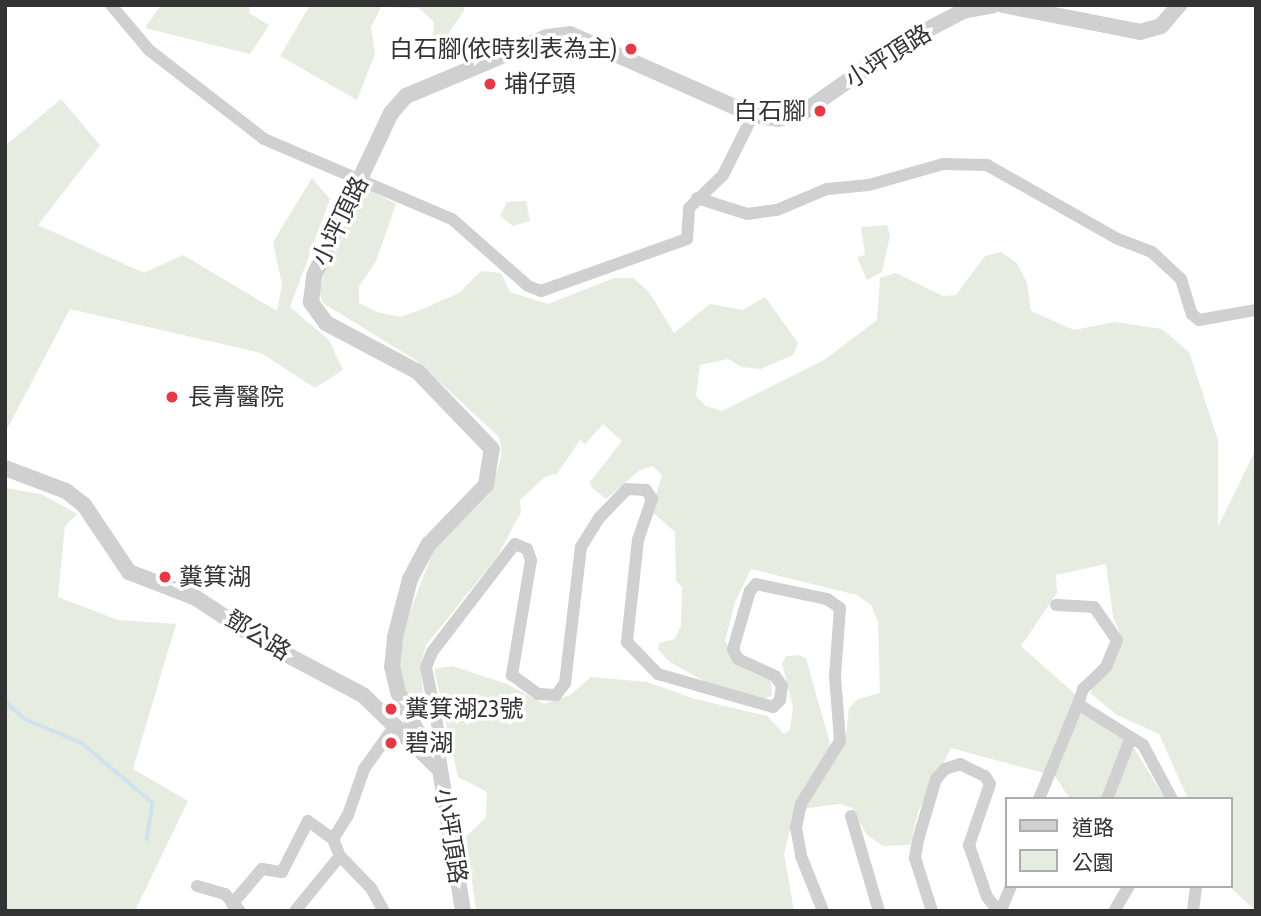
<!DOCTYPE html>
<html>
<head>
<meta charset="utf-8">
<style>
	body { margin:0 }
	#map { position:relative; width:1261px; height:916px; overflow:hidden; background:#fff; font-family:"Asap Condensed","Noto Sans TC",sans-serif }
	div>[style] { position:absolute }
	.green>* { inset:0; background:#e6ecdf }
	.stream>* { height:3.5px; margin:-1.75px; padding:0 1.75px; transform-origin:1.75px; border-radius:1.75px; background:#cfe2ee }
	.minor>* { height:12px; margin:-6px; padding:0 6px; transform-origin:6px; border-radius:6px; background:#d0d0d0 }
	.tertiary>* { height:16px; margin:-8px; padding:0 8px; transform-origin:8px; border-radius:8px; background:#d0d0d0 }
	.dots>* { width:19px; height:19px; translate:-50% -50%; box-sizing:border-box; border:4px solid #fff; border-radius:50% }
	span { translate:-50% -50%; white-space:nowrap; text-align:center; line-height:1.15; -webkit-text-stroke:7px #fff; paint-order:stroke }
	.poi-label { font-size:24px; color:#333 }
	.right { translate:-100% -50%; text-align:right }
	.left { translate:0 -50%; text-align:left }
	.street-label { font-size:24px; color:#333 }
	.frame { position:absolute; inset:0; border:7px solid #333; pointer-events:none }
	.legend { position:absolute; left:1005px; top:797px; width:228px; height:91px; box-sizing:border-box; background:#fff; border:2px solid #adadad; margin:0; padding:9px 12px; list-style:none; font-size:21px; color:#333 }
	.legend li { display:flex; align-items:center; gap:14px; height:35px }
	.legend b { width:35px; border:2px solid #adadad }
</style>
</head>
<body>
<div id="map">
	<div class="green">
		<div style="clip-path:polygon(161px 5px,250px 5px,249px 13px,269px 25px,250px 54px,145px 28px)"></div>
		<div style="clip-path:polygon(310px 5px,460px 5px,465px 9px,437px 51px,432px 44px,434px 22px,419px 8px,381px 7px,371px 27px,375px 54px,357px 100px,280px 56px)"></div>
		<div style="clip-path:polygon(61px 99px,100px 145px,38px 225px,144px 273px,183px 255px,277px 311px,282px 285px,273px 242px,312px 178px,330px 199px,290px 307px,329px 340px,343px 370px,315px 388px,261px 353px,70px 309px,5px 433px,5px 146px)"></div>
		<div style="clip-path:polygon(367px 189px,396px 204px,376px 261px,359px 287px,359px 303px,377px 312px,400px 317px,420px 310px,459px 293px,481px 271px,501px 273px,510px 292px,548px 304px,614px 278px,633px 278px,649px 292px,674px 333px,710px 304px,743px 310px,765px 297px,798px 343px,793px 355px,761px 369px,742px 367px,728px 359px,700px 365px,696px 396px,706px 406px,722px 411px,824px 360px,877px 320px,880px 278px,896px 273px,943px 296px,956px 295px,985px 256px,1001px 252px,1017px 263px,1027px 283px,1031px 311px,1074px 330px,1115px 322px,1162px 329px,1189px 352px,1218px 440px,1218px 527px,1256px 449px,1256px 911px,1229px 886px,1231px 799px,1188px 799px,1159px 734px,1117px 715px,1090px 693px,1123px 641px,1113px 616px,1106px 564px,1056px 575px,1057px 593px,1021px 646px,1133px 746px,1165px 799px,1070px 799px,1055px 776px,951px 748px,918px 812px,910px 845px,883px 846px,867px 835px,852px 808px,840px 804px,808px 808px,793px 818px,784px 854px,794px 911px,476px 911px,466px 837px,486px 817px,487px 792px,458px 777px,434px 669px,452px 666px,507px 684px,544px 704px,570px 695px,591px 677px,647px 682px,695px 699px,767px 716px,784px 734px,790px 730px,793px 707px,782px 664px,786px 656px,800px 655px,806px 658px,831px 747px,845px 745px,849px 708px,858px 699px,880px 693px,878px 622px,871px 605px,857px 595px,751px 569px,735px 602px,725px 641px,739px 666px,771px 681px,772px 695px,765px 699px,707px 683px,670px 662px,658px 650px,659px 643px,675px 639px,681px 625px,682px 587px,676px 581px,675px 532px,651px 511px,662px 475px,652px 466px,640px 470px,606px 499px,592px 488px,590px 482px,622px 441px,603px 424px,585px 444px,580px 440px,557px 474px,546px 476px,520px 500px,521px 512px,497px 557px,426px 645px,420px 667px,425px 704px,419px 719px,406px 700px,398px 661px,403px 630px,434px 549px,491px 492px,502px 453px,499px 437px,417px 361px,323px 303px,319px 291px,326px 269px)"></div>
		<div style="clip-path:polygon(526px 201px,530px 221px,513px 226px,500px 216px,507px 202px)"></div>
		<div style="clip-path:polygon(887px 225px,890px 235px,882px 272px,867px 280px,857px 257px,865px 255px,861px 227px)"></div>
		<div style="clip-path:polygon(5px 488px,41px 494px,77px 514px,65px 526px,58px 597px,118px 620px,176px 624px,133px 769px,188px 801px,135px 911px,5px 911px)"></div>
	</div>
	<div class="stream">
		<div style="left:5px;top:701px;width:27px;rotate:42deg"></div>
		<div style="left:25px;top:719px;width:62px;rotate:22.8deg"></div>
		<div style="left:82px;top:743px;width:93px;rotate:40.2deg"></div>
		<div style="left:153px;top:803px;width:37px;rotate:99deg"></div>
	</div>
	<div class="minor">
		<div style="left:111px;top:5px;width:59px;rotate:49.8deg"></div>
		<div style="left:149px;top:50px;width:145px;rotate:37.7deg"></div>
		<div style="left:264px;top:139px;width:204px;rotate:23.1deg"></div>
		<div style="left:452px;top:219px;width:101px;rotate:41.4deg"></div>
		<div style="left:528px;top:286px;width:14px;rotate:21deg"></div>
		<div style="left:541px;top:291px;width:155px;rotate:-19.6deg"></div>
		<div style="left:687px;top:239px;width:31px;rotate:-86deg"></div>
		<div style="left:689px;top:208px;width:47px;rotate:-44.1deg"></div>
		<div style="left:723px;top:175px;width:67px;rotate:-63.4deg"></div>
		<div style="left:697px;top:198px;width:52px;rotate:17.7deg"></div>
		<div style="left:747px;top:214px;width:30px;rotate:-8deg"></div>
		<div style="left:777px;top:210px;width:54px;rotate:-22.8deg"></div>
		<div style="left:827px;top:189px;width:42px;rotate:-5.4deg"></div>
		<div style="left:869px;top:185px;width:77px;rotate:-15.8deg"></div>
		<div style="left:943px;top:164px;width:44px;rotate:1.3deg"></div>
		<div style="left:987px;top:165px;width:150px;rotate:29.5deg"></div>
		<div style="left:1118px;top:239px;width:36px;rotate:21deg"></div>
		<div style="left:1152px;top:252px;width:40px;rotate:43deg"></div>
		<div style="left:1181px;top:279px;width:37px;rotate:73deg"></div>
		<div style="left:1192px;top:314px;width:9px;rotate:41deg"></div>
		<div style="left:1199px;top:320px;width:58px;rotate:-10deg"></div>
		<div style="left:1056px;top:605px;width:38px;rotate:3deg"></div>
		<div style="left:1094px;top:607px;width:40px;rotate:55.1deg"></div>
		<div style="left:1117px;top:640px;width:29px;rotate:112deg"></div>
		<div style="left:1106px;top:667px;width:32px;rotate:136deg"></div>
		<div style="left:1083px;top:689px;width:16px;rotate:108deg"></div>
		<div style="left:438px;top:757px;width:12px;rotate:-76deg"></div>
		<div style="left:441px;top:745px;width:79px;rotate:-100.9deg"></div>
		<div style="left:426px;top:667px;width:16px;rotate:-68deg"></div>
		<div style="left:432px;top:652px;width:136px;rotate:-52.5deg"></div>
		<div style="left:515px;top:544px;width:13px;rotate:23deg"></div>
		<div style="left:527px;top:549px;width:12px;rotate:70deg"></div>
		<div style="left:531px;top:560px;width:117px;rotate:99.4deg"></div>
		<div style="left:512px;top:675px;width:32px;rotate:36deg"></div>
		<div style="left:538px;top:694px;width:18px;rotate:3deg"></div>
		<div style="left:556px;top:695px;width:15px;rotate:-53deg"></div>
		<div style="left:565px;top:683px;width:137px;rotate:-83.3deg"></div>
		<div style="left:581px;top:547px;width:34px;rotate:-58deg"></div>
		<div style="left:599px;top:518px;width:40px;rotate:-46deg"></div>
		<div style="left:627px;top:489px;width:19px;rotate:3deg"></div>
		<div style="left:646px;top:490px;width:11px;rotate:56deg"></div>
		<div style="left:652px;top:499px;width:43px;rotate:108.9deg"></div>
		<div style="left:638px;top:540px;width:103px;rotate:96.2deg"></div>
		<div style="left:627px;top:642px;width:45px;rotate:45.9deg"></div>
		<div style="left:658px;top:674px;width:120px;rotate:16deg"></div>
		<div style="left:773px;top:707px;width:10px;rotate:-45deg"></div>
		<div style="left:780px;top:700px;width:14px;rotate:-82deg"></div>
		<div style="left:782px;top:686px;width:12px;rotate:-125deg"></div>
		<div style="left:775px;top:676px;width:41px;rotate:-155.3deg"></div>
		<div style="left:738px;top:659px;width:11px;rotate:-117deg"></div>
		<div style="left:733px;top:649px;width:60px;rotate:-73.7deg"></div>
		<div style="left:750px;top:591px;width:9px;rotate:-49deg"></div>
		<div style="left:756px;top:584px;width:73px;rotate:11.9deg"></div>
		<div style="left:827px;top:599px;width:16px;rotate:35deg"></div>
		<div style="left:840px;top:608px;width:68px;rotate:94.2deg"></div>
		<div style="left:835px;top:676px;width:65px;rotate:85.6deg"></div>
		<div style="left:840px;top:741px;width:74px;rotate:121.8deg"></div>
		<div style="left:801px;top:804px;width:24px;rotate:102deg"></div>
		<div style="left:796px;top:827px;width:29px;rotate:80deg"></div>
		<div style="left:801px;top:856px;width:59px;rotate:68.2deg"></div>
		<div style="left:1039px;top:799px;width:103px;rotate:-67.7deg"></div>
		<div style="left:1078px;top:704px;width:77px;rotate:32.2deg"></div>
		<div style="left:1143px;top:745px;width:61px;rotate:61.8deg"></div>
		<div style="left:1107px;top:799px;width:66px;rotate:-68.8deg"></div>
		<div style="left:851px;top:816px;width:99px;rotate:73.6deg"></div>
		<div style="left:333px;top:839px;width:28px;rotate:-58deg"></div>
		<div style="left:348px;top:815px;width:49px;rotate:-70.8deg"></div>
		<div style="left:364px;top:769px;width:52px;rotate:-54.5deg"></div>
		<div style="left:197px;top:886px;width:29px;rotate:16deg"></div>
		<div style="left:225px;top:894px;width:23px;rotate:49deg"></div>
		<div style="left:232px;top:904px;width:46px;rotate:-49.4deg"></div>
		<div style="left:262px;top:869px;width:20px;rotate:9deg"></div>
		<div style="left:282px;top:872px;width:57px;rotate:-63deg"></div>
		<div style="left:308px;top:821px;width:31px;rotate:36deg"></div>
		<div style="left:333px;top:839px;width:18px;rotate:68deg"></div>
		<div style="left:340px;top:856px;width:45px;rotate:45.9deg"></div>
		<div style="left:371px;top:888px;width:26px;rotate:61deg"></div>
		<div style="left:295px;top:911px;width:71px;rotate:-50.7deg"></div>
		<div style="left:932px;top:911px;width:56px;rotate:-107.8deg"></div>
		<div style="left:915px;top:858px;width:18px;rotate:-81deg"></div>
		<div style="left:918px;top:840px;width:64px;rotate:-73.6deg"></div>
		<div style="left:936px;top:779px;width:13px;rotate:-48deg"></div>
		<div style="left:945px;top:769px;width:16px;rotate:-18deg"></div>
		<div style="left:960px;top:764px;width:28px;rotate:26deg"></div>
		<div style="left:985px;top:776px;width:9px;rotate:58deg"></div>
		<div style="left:990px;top:784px;width:65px;rotate:109deg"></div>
		<div style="left:969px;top:845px;width:55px;rotate:70.9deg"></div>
		<div style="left:987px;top:897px;width:14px;rotate:51deg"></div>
		<div style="left:996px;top:908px;width:8px;rotate:-23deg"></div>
		<div style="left:1003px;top:905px;width:21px;rotate:-67deg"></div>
		<div style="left:1114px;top:911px;width:29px;rotate:-59deg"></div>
		<div style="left:1193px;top:911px;width:25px;rotate:-83deg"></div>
	</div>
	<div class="tertiary">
		<div style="left:1003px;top:5px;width:140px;rotate:11.1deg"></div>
		<div style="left:1140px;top:32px;width:22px;rotate:-16deg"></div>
		<div style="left:1161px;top:26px;width:28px;rotate:-49deg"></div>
		<div style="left:5px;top:468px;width:65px;rotate:20.7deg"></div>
		<div style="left:66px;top:491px;width:23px;rotate:38deg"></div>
		<div style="left:84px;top:505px;width:81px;rotate:56.1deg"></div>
		<div style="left:129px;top:572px;width:72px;rotate:21.2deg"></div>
		<div style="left:196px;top:598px;width:78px;rotate:33.5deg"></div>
		<div style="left:261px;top:641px;width:115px;rotate:27.9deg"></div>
		<div style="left:363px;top:695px;width:107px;rotate:44.2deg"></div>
		<div style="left:463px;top:911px;width:156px;rotate:-99.2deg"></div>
		<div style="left:438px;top:757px;width:33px;rotate:-129deg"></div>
		<div style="left:417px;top:731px;width:43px;rotate:-116deg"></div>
		<div style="left:398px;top:692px;width:26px;rotate:-103deg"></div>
		<div style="left:392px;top:667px;width:30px;rotate:-84deg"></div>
		<div style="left:395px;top:637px;width:60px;rotate:-75.5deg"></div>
		<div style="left:410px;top:579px;width:40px;rotate:-62deg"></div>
		<div style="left:429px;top:544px;width:82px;rotate:-46deg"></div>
		<div style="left:486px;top:485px;width:36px;rotate:-81deg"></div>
		<div style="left:492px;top:449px;width:107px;rotate:-133.9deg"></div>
		<div style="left:418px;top:372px;width:104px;rotate:-152deg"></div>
		<div style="left:326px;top:323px;width:26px;rotate:-126deg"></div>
		<div style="left:311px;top:302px;width:26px;rotate:-83deg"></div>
		<div style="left:314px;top:276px;width:180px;rotate:-64.7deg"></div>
		<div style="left:391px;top:113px;width:23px;rotate:-49deg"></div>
		<div style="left:406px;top:96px;width:153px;rotate:-22.7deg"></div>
		<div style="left:547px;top:37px;width:23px;rotate:-7deg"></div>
		<div style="left:570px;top:34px;width:200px;rotate:23.9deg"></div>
		<div style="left:753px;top:115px;width:25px;rotate:9deg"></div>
		<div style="left:778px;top:119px;width:28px;rotate:-17deg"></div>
		<div style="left:805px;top:111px;width:116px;rotate:-35.2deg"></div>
		<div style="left:900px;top:44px;width:71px;rotate:-27.6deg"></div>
		<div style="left:963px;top:11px;width:31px;rotate:-11deg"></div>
	</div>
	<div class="dots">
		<div style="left:631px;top:49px;background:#e63946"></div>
		<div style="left:490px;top:84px;background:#e63946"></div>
		<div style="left:820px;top:111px;background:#e63946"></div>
		<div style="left:172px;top:397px;background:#e63946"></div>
		<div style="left:165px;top:577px;background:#e63946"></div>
		<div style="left:391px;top:709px;background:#e63946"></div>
		<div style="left:391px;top:743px;background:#e63946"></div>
	</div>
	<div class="poi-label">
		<span class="right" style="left:617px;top:49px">白石腳(依時刻表為主)</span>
		<span class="left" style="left:504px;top:84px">埔仔頭</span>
		<span class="right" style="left:806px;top:111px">白石腳</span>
		<span class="left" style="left:188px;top:397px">長青醫院</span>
		<span class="left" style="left:179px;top:577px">糞箕湖</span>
		<span class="left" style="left:405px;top:709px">糞箕湖23號</span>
		<span class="left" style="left:405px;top:743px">碧湖</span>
	</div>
	<div class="street-label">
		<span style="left:888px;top:56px;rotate:-32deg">小坪頂路</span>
		<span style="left:340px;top:221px;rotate:-64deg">小坪頂路</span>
		<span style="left:258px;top:635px;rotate:32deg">鄧公路</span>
		<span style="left:451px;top:836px;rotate:81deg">小坪頂路</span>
	</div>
	<div class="frame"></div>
	<ul class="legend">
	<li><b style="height:9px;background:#d0d0d0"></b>道路</li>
	<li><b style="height:19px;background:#e6ecdf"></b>公園</li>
	</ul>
</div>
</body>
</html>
